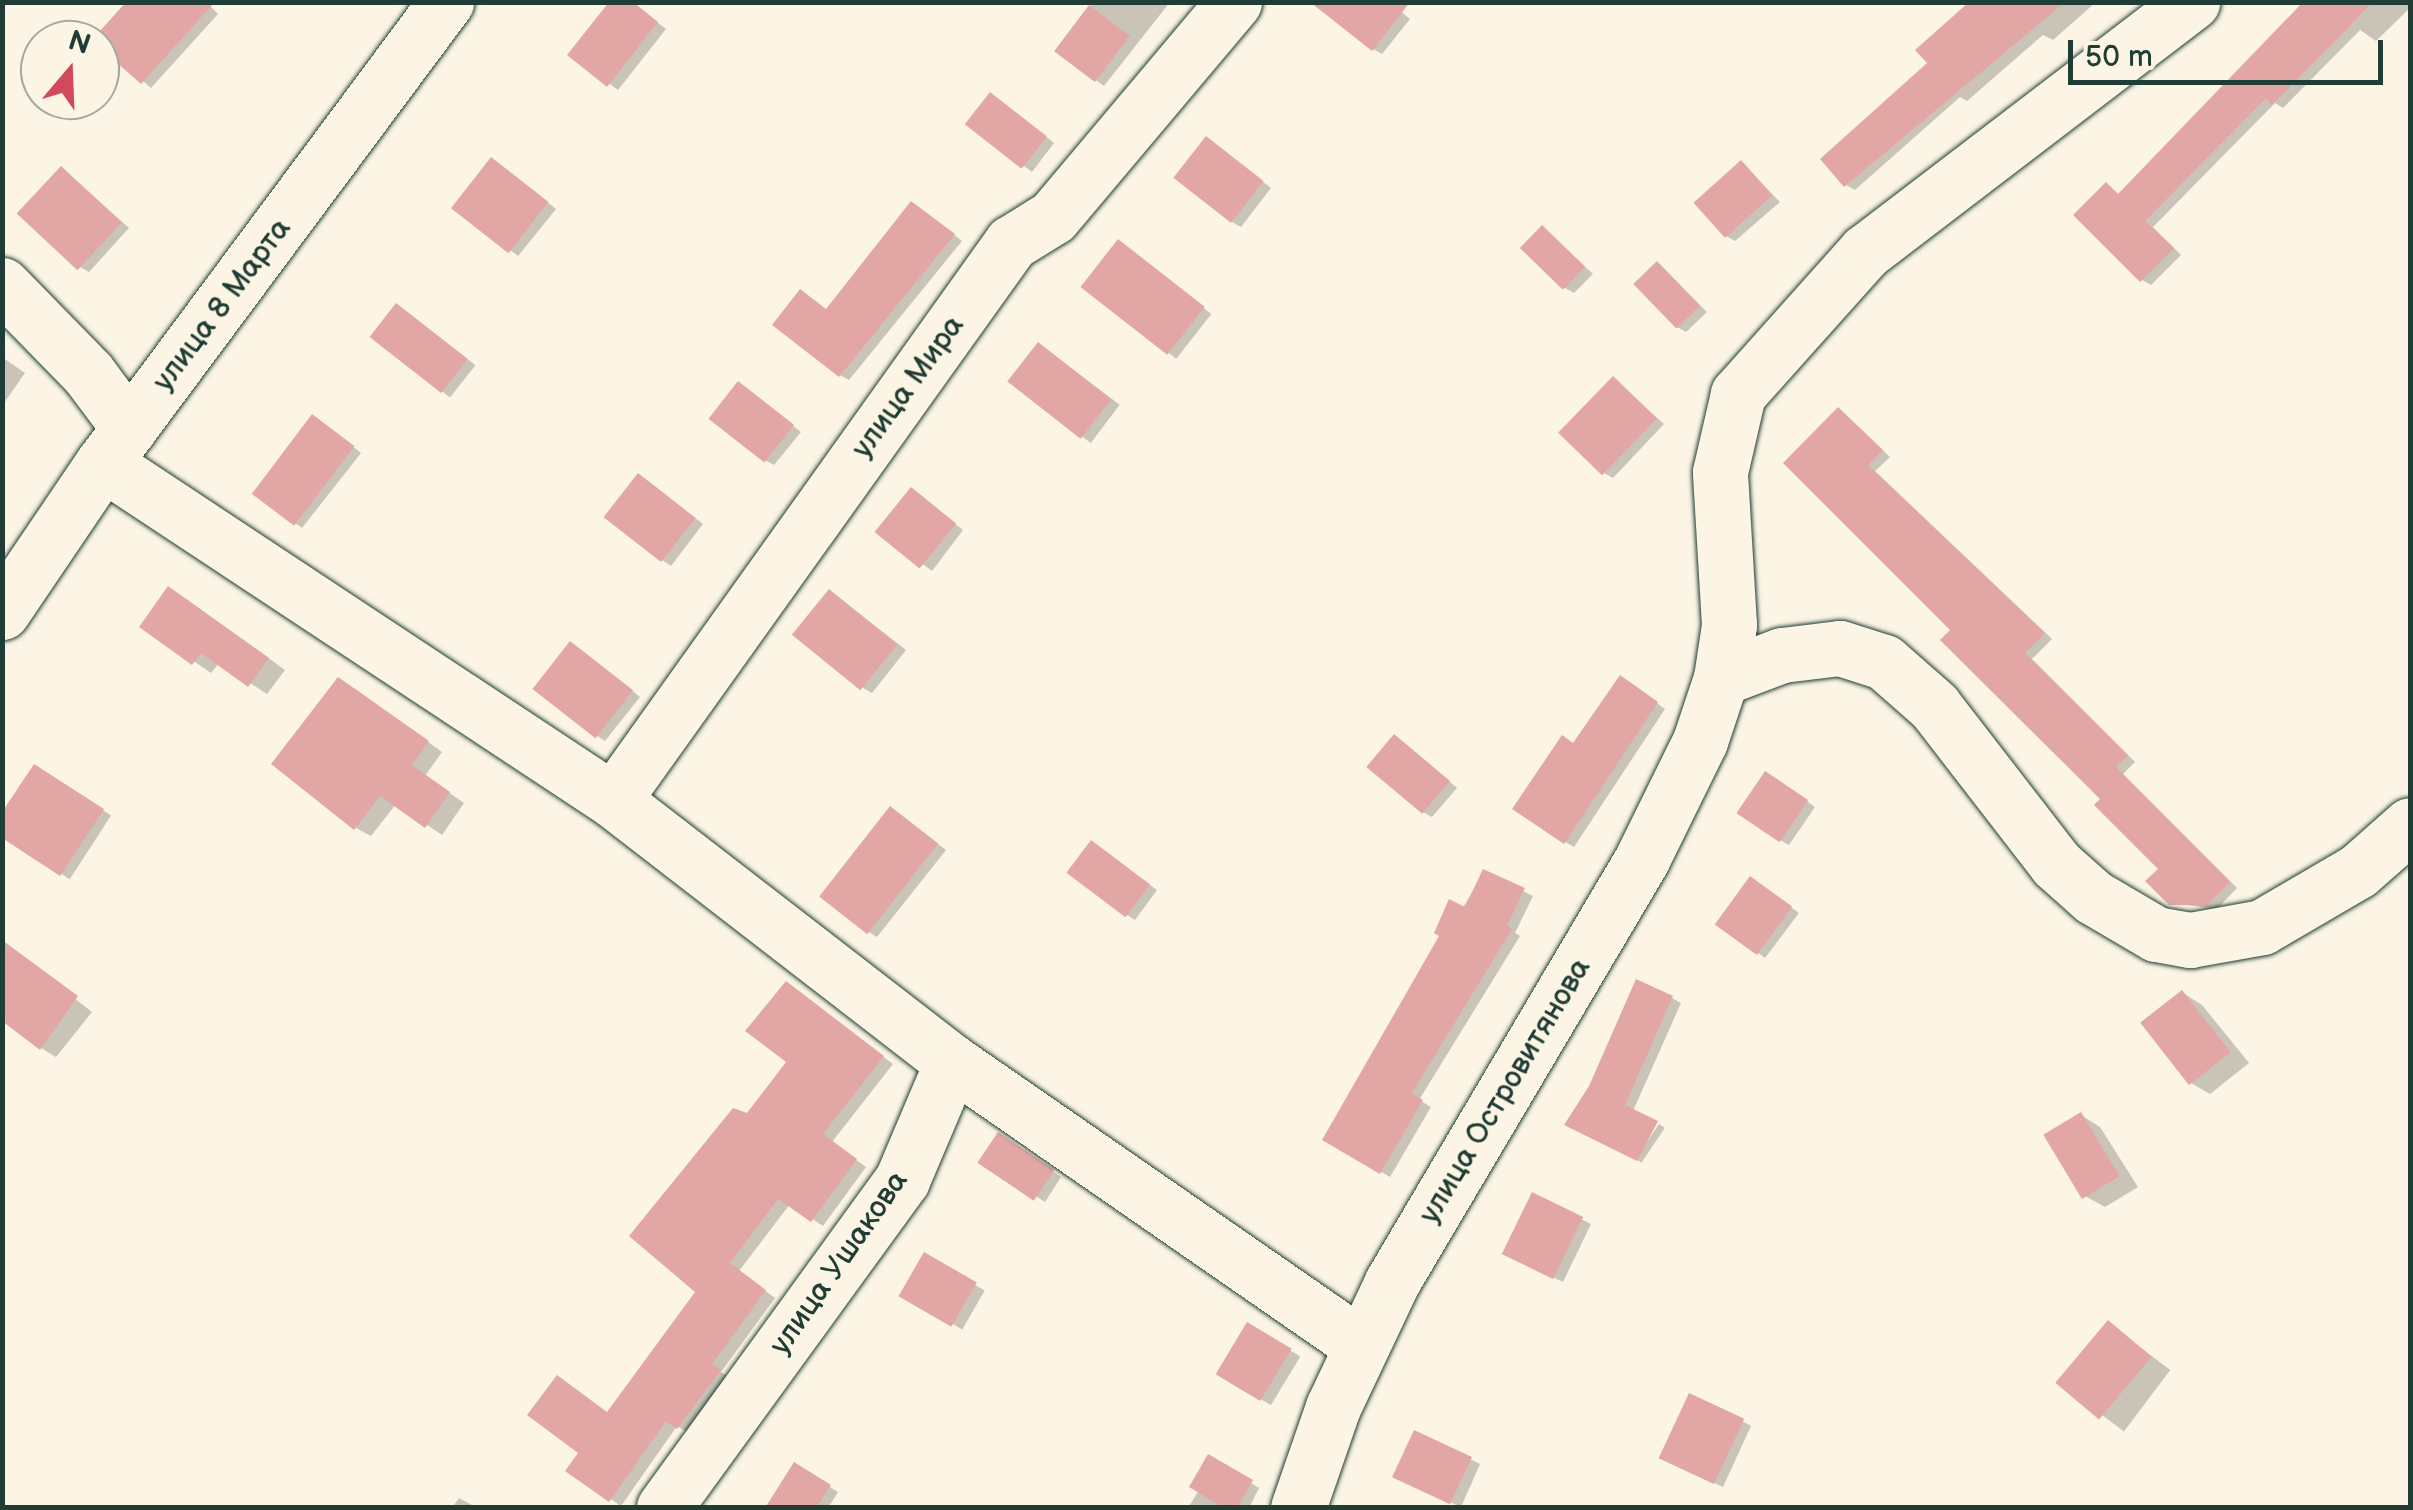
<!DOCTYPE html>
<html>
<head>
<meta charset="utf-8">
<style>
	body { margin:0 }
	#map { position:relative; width:2413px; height:1510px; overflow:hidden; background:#fcf5e5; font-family:"Balsamiq Sans",sans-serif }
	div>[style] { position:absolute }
	.shadow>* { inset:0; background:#0003; transform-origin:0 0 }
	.building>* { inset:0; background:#e2a7a5; transform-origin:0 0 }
	.roads { filter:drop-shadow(0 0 2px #1f3d34) drop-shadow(0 0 2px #1f3d34) }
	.minor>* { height:55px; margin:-27.5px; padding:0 27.5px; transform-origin:27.5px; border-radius:27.5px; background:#fcf5e5 }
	span { translate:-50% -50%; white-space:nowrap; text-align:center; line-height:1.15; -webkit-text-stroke:9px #fcf5e5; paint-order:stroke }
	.street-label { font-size:30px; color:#1f3d34 }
	.frame { position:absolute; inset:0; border:5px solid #1f3d34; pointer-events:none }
	.north { position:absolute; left:20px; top:20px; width:100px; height:100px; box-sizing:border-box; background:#fcf5e5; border:2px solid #a4ab9e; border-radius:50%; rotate:19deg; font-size:28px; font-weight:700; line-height:40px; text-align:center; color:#1f3d34 }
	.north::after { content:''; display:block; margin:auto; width:35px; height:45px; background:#d1495b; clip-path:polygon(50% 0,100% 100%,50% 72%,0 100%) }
	.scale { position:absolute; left:2068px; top:40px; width:315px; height:45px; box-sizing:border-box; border:5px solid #1f3d34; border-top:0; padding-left:12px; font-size:30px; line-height:35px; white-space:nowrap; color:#1f3d34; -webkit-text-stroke:8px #fcf5e5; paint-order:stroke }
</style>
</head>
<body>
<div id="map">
	<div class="shadow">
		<div style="clip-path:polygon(206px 2px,218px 14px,151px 88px,96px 40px)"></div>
		<div style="clip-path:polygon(631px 2px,666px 29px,618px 90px,571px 55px)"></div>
		<div style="clip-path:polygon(1094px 2px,1170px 2px,1104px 86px,1056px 51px)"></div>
		<div style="clip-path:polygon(1390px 2px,1410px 19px,1382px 54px,1373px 49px)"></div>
		<div style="clip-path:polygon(1995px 2px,2096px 2px,2053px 40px,2043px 35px,1967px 101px,1960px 97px,1855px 190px,1846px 185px)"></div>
		<div style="clip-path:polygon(2318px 2px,2410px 2px,2410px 8px,2376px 41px,2360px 30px,2283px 108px,2275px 103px,2153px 227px,2181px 255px,2151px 285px,2142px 280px,2106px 185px,2120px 195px)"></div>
		<div style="clip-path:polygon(1000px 100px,1054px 143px,1032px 172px,968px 124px)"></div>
		<div style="clip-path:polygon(1215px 144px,1271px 188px,1241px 227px,1232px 222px)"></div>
		<div style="clip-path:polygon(1741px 163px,1780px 202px,1735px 241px,1726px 236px)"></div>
		<div style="clip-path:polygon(500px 165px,556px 209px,518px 256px,454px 207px)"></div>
		<div style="clip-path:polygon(70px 175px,129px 228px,89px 272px,80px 267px)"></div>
		<div style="clip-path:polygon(921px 209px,962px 241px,849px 380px,840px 375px,828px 311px)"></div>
		<div style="clip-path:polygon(1542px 228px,1593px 274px,1574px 293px,1565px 288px)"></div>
		<div style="left:1127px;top:248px;width:107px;height:57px;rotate:38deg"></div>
		<div style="clip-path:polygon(1658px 264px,1707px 312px,1686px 332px,1677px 327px)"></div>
		<div style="left:406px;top:311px;width:88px;height:41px;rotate:38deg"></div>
		<div style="left:1047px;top:350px;width:91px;height:48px;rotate:37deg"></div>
		<div style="clip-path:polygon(2px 357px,25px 373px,2px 406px)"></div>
		<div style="clip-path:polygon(1613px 379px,1664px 424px,1613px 478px,1604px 473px)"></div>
		<div style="clip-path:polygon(747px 390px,801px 432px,774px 465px,765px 460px)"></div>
		<div style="clip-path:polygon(1839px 410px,1890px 457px,1875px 471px,2052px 639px,2032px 659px,2135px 762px,2123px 774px,2237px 888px,2217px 909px,2171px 903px,2161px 869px,1953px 630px)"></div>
		<div style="clip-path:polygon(322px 422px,361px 453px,302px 528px,254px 493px)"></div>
		<div style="clip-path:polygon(648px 481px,703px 524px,671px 566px,662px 560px)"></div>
		<div style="clip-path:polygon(920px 496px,963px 530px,932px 571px,879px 532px)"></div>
		<div style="clip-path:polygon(838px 597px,906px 650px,872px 693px,863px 688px)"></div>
		<div style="clip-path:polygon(186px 599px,285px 670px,267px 694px,219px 663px,211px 673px,142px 626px)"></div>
		<div style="clip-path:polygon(580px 649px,640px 697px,605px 741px,597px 736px)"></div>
		<div style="clip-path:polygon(1630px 684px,1665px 709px,1574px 847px,1565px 842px,1574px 745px)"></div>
		<div style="clip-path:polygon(354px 688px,442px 752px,425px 776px,464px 803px,442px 835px,396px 804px,371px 836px,356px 828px)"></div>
		<div style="clip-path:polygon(1403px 742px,1457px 788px,1432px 817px,1423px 812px)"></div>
		<div style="left:44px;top:772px;width:80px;height:76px;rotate:33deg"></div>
		<div style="clip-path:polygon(1775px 779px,1815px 807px,1789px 845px,1780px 840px)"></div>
		<div style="clip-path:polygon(900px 815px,946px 850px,877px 937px,869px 932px)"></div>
		<div style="clip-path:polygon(1100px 849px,1157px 890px,1135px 920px,1127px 915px)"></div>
		<div style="clip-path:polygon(1484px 872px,1533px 896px,1515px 933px,1520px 936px,1419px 1100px,1431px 1107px,1390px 1177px,1326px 1139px)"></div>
		<div style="clip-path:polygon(1760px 884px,1799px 913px,1765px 958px,1718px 924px)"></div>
		<div style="clip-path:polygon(2px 942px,92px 1012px,56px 1057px,41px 1048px)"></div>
		<div style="clip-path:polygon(797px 991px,893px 1064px,832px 1142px,866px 1167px,823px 1226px,790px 1204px,739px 1271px,775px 1298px,721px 1372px,730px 1378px,689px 1433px,677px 1426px,621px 1506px,569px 1470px,699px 1291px,748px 1116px,789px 1062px)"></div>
		<div style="clip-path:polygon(2183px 993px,2202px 1005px,2249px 1063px,2210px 1094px,2191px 1083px)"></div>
		<div style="clip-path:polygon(1672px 998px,1681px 1003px,1633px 1111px,1576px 1129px)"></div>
		<div style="clip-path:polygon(2081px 1115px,2100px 1127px,2138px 1187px,2105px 1207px,2085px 1196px)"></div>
		<div style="left:1659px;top:1124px;width:7px;height:42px;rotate:34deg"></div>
		<div style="clip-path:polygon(1008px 1140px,1061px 1177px,1045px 1202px,982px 1162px)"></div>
		<div style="clip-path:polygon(1534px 1196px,1591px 1224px,1563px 1282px,1515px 1259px)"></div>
		<div style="left:925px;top:1256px;width:69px;height:45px;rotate:30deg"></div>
		<div style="left:2108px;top:1323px;width:78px;height:77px;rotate:37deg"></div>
		<div style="left:1248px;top:1325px;width:61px;height:57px;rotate:31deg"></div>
		<div style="clip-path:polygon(1742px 1421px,1751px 1426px,1723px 1487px,1671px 1463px)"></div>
		<div style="clip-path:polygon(1415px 1433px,1480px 1464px,1461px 1507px,1405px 1482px)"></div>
		<div style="clip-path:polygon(794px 1465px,838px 1492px,828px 1508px,768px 1508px)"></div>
		<div style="clip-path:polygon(1251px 1483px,1259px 1488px,1249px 1508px,1188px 1508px,1199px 1490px)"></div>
		<div style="clip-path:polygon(459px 1498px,472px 1505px,476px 1508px,452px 1508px)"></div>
	</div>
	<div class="building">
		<div style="clip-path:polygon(126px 2px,215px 2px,141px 84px,100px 48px,100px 40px,92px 40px)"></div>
		<div style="clip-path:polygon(609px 2px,633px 2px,658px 22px,607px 87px,567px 55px)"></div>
		<div style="clip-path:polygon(1310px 2px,1410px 2px,1372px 51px)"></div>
		<div style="clip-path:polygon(1969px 2px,2065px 2px,1844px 187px,1820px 159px,1927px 63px,1915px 50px)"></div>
		<div style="clip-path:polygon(2303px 2px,2373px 2px,2272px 105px,2266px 98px,2145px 221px,2174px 248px,2140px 282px,2073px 215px,2106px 182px,2118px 194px)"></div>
		<div style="left:1089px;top:5px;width:51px;height:58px;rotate:37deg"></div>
		<div style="left:990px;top:92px;width:72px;height:41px;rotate:38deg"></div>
		<div style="left:1206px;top:136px;width:73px;height:53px;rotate:38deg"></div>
		<div style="left:491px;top:157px;width:73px;height:65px;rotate:38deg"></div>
		<div style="left:1741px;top:160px;width:47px;height:64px;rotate:48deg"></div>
		<div style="left:61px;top:166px;width:83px;height:65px;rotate:43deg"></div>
		<div style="clip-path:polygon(911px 201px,955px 234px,839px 377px,772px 325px,800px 289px,826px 309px)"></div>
		<div style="left:1542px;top:225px;width:60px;height:32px;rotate:44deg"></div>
		<div style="left:1118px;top:239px;width:110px;height:61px;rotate:38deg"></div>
		<div style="left:1657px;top:261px;width:62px;height:33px;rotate:46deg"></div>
		<div style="left:396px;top:303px;width:91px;height:43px;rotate:38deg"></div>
		<div style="left:1038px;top:342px;width:93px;height:50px;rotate:38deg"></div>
		<div style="left:1613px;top:376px;width:61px;height:79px;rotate:44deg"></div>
		<div style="left:738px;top:381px;width:71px;height:48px;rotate:38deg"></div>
		<div style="clip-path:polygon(1838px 407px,1883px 450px,1868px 465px,2045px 633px,2025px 653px,2128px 755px,2116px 767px,2230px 882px,2207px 905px,2169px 905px,2145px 881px,2158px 869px,2094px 805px,2100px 799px,1940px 640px,1950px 630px,1783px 463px)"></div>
		<div style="left:312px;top:414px;width:53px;height:100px;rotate:37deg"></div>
		<div style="left:638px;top:473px;width:73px;height:56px;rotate:38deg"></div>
		<div style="left:911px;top:487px;width:58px;height:58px;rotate:39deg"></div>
		<div style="clip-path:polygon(168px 586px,269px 658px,248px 687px,201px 653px,192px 665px,139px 627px)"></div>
		<div style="left:829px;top:589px;width:88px;height:59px;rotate:39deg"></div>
		<div style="left:570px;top:641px;width:80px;height:61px;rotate:38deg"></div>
		<div style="clip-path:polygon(1620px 675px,1658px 702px,1564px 844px,1512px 809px,1562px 735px,1573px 743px)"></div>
		<div style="clip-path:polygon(338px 677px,429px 741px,412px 765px,450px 792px,425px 828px,380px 796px,354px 830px,271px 764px)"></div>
		<div style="left:1394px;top:734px;width:73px;height:43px;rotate:40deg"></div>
		<div style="clip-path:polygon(34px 764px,104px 809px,60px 876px,2px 838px,2px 812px)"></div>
		<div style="left:1765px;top:771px;width:52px;height:51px;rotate:34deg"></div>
		<div style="left:890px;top:806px;width:61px;height:115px;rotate:38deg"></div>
		<div style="left:1091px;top:840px;width:74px;height:41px;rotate:37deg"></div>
		<div style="clip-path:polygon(1483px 869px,1525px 888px,1507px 926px,1512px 929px,1412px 1093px,1423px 1100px,1380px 1174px,1322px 1140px,1439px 936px,1434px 933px,1449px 899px,1465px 907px)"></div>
		<div style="left:1750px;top:876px;width:52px;height:60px;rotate:36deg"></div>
		<div style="clip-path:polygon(2px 940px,78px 996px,40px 1050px,2px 1021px)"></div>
		<div style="clip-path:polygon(1636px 979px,1673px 996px,1625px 1105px,1658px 1121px,1637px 1161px,1564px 1125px,1589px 1086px)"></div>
		<div style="clip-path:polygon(786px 981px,884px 1056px,823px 1134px,857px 1159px,811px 1222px,778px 1199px,730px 1263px,766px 1290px,712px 1364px,721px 1370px,677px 1429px,666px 1421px,609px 1502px,565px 1471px,578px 1453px,527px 1415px,557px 1375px,607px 1412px,695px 1292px,629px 1236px,733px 1108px,747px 1113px,786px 1062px,745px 1031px)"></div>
		<div style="left:2182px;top:990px;width:79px;height:53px;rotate:52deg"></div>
		<div style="left:2081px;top:1112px;width:75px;height:44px;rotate:59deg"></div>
		<div style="left:998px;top:1132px;width:68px;height:37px;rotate:34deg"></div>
		<div style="left:1532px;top:1192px;width:57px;height:69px;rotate:26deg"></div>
		<div style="left:924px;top:1252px;width:61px;height:51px;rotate:30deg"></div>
		<div style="left:2108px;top:1320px;width:57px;height:82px;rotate:40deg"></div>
		<div style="left:1247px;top:1322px;width:52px;height:61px;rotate:31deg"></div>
		<div style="left:1689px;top:1393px;width:61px;height:72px;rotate:25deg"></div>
		<div style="left:1414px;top:1430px;width:64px;height:52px;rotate:25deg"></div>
		<div style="clip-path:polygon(1208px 1454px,1253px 1480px,1237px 1508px,1224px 1508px,1189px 1487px)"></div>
		<div style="clip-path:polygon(794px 1462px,831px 1485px,816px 1508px,765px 1508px)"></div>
	</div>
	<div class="roads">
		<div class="minor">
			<div style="left:2px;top:285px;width:123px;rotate:45.7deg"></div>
			<div style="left:88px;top:373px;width:69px;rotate:53.3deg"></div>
			<div style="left:103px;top:463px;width:611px;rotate:33.46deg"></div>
			<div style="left:613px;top:800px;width:428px;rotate:37.7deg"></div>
			<div style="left:952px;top:1062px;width:128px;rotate:113deg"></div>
			<div style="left:902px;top:1180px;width:405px;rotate:126deg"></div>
			<div style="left:2px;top:612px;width:180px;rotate:-55.9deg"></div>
			<div style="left:103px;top:463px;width:575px;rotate:-53.35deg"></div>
			<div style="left:1721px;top:678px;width:65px;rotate:-20.7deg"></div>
			<div style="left:1782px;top:655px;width:58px;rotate:-6.9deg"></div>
			<div style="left:1840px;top:648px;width:46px;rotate:17.7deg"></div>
			<div style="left:1884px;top:662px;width:67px;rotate:41.3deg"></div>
			<div style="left:1934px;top:706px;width:200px;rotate:52.3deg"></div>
			<div style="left:2056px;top:864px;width:50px;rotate:41.7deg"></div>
			<div style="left:2093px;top:897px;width:73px;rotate:30.4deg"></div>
			<div style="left:2156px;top:934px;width:35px;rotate:10deg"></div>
			<div style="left:2190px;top:940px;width:73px;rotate:-10.2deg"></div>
			<div style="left:2262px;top:927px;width:111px;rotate:-30.3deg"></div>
			<div style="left:2358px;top:871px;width:69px;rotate:-41.5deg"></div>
			<div style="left:613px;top:800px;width:685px;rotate:-54.45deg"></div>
			<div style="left:1011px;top:243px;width:49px;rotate:-31.8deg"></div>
			<div style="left:1053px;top:217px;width:281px;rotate:-49.9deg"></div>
			<div style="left:952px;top:1062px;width:496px;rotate:34.7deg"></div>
			<div style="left:1298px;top:1508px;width:107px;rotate:-70.9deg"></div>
			<div style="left:1333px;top:1407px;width:138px;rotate:-64.7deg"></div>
			<div style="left:1392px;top:1282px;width:491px;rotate:-59.4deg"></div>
			<div style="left:1642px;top:859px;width:131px;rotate:-63.8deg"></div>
			<div style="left:1700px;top:741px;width:66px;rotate:-71.6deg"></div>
			<div style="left:1721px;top:678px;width:54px;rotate:-81.4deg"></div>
			<div style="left:1729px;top:625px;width:153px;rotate:-93.4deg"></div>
			<div style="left:1720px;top:472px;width:80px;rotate:-77deg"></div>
			<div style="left:1738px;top:394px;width:191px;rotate:-48.2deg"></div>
			<div style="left:1865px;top:252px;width:412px;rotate:-37.4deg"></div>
		</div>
	</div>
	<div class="street-label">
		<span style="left:222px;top:305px;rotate:-53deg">улица 8 Марта</span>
		<span style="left:908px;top:387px;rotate:-54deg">улица Мира</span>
		<span style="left:1505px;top:1091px;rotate:-59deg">улица Островитянова</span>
		<span style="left:839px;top:1263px;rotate:-55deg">улица Ушакова</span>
	</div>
	<div class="frame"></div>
	<div class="north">N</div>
	<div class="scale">50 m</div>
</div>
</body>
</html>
